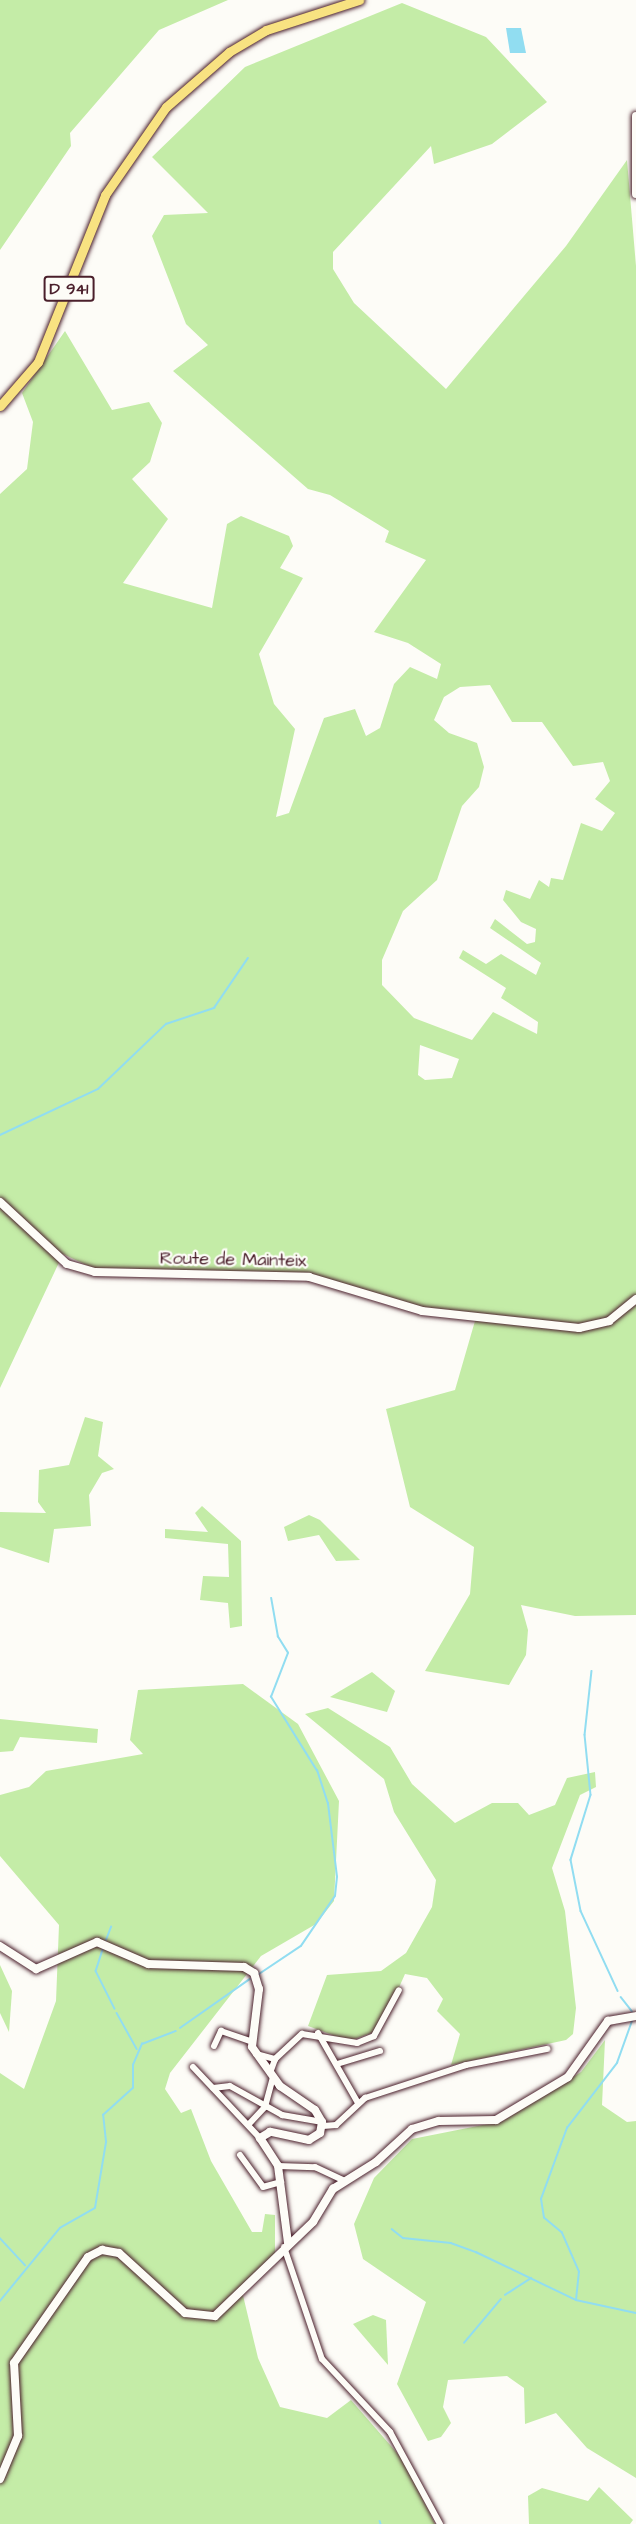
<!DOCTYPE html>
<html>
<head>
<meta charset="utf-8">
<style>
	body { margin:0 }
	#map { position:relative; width:636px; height:2524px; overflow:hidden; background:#fdfcf7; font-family:"Architects Daughter",sans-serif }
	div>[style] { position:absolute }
	.green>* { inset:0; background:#c4eca7 }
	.water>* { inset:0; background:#91ddf1 }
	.stream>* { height:1.5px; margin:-0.75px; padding:0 0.75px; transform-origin:0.75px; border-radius:0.75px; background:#91ddf1 }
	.roads { filter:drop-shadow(0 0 2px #4a1f2b) drop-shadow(0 0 2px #4a1f2b) }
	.street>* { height:6px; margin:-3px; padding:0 3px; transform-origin:3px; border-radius:3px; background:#fdfcf7 }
	.secondary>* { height:8px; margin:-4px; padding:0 4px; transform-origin:4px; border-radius:4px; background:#fdfcf7 }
	.primary>* { height:9px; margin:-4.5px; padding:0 4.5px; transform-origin:4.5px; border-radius:4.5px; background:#f8e281 }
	span { translate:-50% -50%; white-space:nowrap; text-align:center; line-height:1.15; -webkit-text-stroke:4.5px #fdfcf7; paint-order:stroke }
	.shield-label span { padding:2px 4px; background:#fdfcf7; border:2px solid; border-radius:4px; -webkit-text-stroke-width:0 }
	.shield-label { font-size:16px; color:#4a1f2b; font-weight:700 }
	.street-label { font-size:18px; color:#4a1f2b }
</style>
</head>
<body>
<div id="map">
	<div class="green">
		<div style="clip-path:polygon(0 0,228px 0,159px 30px,70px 133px,71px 146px,0 250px)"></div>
		<div style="clip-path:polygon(evenodd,402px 3px,486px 37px,547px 102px,492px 144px,434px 164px,431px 146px,333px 252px,333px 269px,354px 303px,446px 389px,566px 246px,627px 160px,636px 266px,636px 1615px,575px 1616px,521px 1605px,528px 1630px,526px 1655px,509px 1685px,425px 1671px,470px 1594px,474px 1547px,410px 1507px,386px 1409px,455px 1390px,477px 1314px,428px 1309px,276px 1272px,97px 1270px,63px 1254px,0 1388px,0 494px,27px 469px,33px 422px,22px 393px,65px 331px,112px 410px,149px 402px,162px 423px,150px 462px,132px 479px,168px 519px,123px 583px,212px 608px,227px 524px,241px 516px,289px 536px,293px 546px,280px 568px,303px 578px,259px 654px,274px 704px,295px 729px,276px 817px,289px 813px,324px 718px,355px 709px,366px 736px,380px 728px,394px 684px,410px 667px,437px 679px,441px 664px,408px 643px,374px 632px,426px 560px,385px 542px,389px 531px,330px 495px,308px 489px,173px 371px,208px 345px,186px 324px,152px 236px,164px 215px,208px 213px,152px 157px,245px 67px,402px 3px,490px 685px,512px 722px,542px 722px,573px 766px,603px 762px,610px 781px,595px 799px,615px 813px,602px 831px,581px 823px,563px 880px,551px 878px,549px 887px,539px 880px,530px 899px,506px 890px,503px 900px,521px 922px,536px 929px,535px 942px,527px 944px,495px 919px,490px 928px,541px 963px,536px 975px,501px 954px,486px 964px,463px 950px,459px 958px,506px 988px,501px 998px,538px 1022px,537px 1034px,493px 1012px,472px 1040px,414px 1018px,382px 985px,382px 960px,403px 911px,437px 880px,462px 806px,479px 787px,484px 767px,477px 743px,449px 733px,434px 720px,444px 697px,460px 687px,490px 685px,402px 3px,420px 1045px,459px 1059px,452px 1078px,425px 1080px,418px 1075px,420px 1045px)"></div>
		<div style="clip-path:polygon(85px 1417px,103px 1422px,98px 1456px,114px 1469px,102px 1473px,89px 1495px,91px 1526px,54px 1529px,49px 1563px,0 1547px,0 1512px,46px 1513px,38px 1502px,39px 1470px,69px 1465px)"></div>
		<div style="clip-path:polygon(202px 1506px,241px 1541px,242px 1626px,230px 1628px,228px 1603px,200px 1600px,203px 1576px,229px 1577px,228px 1544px,165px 1538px,165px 1529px,208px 1532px,195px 1513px)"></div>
		<div style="clip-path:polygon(309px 1515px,320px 1520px,360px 1560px,336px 1561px,319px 1535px,288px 1541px,284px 1527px)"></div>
		<div style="clip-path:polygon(372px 1672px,395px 1691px,387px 1712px,330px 1697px)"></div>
		<div style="clip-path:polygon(243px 1684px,298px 1724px,339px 1801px,334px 1901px,316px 1924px,261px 1956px,170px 2073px,165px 2089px,181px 2113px,191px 2109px,211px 2161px,252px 2232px,262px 2232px,265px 2214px,275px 2215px,275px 2253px,241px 2287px,258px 2358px,280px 2407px,327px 2418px,351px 2400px,404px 2461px,435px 2524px,0 2524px,0 2073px,24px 2089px,56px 2001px,59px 1925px,0 1856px,0 1795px,29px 1787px,46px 1771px,143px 1754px,130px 1740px,138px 1690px)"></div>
		<div style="clip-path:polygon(328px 1708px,390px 1747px,412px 1784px,455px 1823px,492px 1803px,518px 1803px,529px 1815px,555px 1805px,567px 1778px,595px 1772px,596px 1787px,580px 1795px,552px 1868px,565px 1911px,576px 2008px,573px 2034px,566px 2040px,451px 2065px,460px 2034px,437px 2011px,443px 1999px,427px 1978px,405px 1974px,380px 2030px,349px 2041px,308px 2026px,327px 1975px,381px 1971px,406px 1953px,432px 1907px,436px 1880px,394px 1812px,384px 1779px,305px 1714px)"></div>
		<div style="clip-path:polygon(0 1719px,98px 1729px,97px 1743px,20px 1737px,13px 1751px,0 1752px)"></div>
		<div style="clip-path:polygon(0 1965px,12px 1991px,9px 2032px,0 2013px)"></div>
		<div style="clip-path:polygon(605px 2040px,602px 2105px,627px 2122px,636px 2121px,636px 2478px,587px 2448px,556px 2413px,525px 2424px,524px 2388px,507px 2376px,448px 2380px,443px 2407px,451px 2423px,441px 2437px,428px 2441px,397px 2384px,426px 2302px,363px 2259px,354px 2224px,374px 2178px,412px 2139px,503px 2121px,581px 2072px)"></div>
		<div style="clip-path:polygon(373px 2315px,386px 2320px,388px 2365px,353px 2324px)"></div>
		<div style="clip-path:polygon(599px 2487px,633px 2520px,630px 2524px,529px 2524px,528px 2496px,542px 2488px,588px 2501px)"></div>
	</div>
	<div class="water">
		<div style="clip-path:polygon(506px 28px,521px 28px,526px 53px,510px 53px)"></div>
	</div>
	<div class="stream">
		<div style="left:0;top:1135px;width:108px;rotate:-25.1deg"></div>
		<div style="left:98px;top:1089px;width:94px;rotate:-43.7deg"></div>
		<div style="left:166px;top:1024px;width:51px;rotate:-18.4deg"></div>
		<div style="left:214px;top:1008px;width:60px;rotate:-55.8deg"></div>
		<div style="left:592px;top:1671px;width:64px;rotate:96.2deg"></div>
		<div style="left:585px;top:1735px;width:60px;rotate:84.3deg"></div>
		<div style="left:591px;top:1795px;width:68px;rotate:107.1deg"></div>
		<div style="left:571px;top:1860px;width:52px;rotate:78.9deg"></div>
		<div style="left:581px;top:1911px;width:88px;rotate:65.2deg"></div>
		<div style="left:106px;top:1940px;width:14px;rotate:-69deg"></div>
		<div style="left:103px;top:1950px;width:22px;rotate:108deg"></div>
		<div style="left:96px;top:1971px;width:42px;rotate:63.4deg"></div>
		<div style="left:259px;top:1974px;width:50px;rotate:-33.7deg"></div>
		<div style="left:301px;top:1946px;width:60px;rotate:-55.8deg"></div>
		<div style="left:335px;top:1896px;width:19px;rotate:-84deg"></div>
		<div style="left:337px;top:1877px;width:74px;rotate:-97deg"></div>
		<div style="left:328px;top:1804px;width:35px;rotate:-108deg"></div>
		<div style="left:317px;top:1771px;width:87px;rotate:-121.9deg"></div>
		<div style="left:271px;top:1697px;width:47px;rotate:-68.9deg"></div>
		<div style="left:288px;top:1653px;width:19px;rotate:-122deg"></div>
		<div style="left:278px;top:1637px;width:39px;rotate:-100deg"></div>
		<div style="left:621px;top:1997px;width:18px;rotate:52deg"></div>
		<div style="left:117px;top:2013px;width:41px;rotate:60.9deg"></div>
		<div style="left:180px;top:2028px;width:85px;rotate:-35deg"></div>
		<div style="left:392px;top:2229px;width:14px;rotate:39deg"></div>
		<div style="left:403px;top:2238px;width:48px;rotate:5.9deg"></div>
		<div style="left:451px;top:2243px;width:27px;rotate:20deg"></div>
		<div style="left:476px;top:2252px;width:111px;rotate:25.6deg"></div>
		<div style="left:576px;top:2300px;width:61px;rotate:12.2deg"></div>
		<div style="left:0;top:2238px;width:37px;rotate:47deg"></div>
		<div style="left:505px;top:2295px;width:31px;rotate:-33deg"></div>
		<div style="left:576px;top:2300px;width:28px;rotate:-84deg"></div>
		<div style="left:579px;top:2272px;width:43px;rotate:-113.6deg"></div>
		<div style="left:562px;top:2233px;width:23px;rotate:-140deg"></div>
		<div style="left:544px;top:2218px;width:19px;rotate:-99deg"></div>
		<div style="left:541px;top:2199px;width:76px;rotate:-69.9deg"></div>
		<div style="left:567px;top:2128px;width:82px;rotate:-52.4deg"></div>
		<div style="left:617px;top:2063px;width:45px;rotate:-70.3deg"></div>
		<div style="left:0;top:2301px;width:94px;rotate:-50.6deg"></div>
		<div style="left:60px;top:2228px;width:40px;rotate:-29.7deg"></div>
		<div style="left:95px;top:2208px;width:67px;rotate:-80.5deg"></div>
		<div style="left:106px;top:2142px;width:27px;rotate:-96deg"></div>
		<div style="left:103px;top:2115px;width:40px;rotate:-42deg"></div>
		<div style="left:133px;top:2088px;width:23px;rotate:-90deg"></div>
		<div style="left:133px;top:2065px;width:23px;rotate:-67deg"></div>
		<div style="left:142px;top:2044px;width:36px;rotate:-21deg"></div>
		<div style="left:464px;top:2343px;width:57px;rotate:-49.9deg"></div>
		<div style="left:380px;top:2521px;width:3px;rotate:72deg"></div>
	</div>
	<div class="roads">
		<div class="street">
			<div style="left:318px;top:2033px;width:81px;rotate:60.3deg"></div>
			<div style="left:214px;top:2046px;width:17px;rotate:-65deg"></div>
			<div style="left:221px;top:2031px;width:31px;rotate:19deg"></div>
			<div style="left:256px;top:2054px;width:20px;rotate:15deg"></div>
			<div style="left:337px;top:2064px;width:45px;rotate:-16.8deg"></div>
			<div style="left:193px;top:2067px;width:98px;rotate:46.7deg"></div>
			<div style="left:270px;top:2073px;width:15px;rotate:-70deg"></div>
			<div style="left:275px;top:2059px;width:37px;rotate:-43deg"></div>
			<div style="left:302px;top:2034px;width:56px;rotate:9.3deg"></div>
			<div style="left:357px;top:2043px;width:18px;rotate:-22deg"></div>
			<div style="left:374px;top:2036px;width:52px;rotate:-61.5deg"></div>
			<div style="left:213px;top:2088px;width:17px;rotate:-7deg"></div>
			<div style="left:230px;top:2086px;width:60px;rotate:29.1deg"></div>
			<div style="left:282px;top:2115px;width:41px;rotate:9.9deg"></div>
			<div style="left:249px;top:2124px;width:23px;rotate:-47deg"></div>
			<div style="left:265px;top:2107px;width:30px;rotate:-75deg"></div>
			<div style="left:323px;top:2126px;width:13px;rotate:-4deg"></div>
			<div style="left:336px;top:2125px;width:40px;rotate:-43deg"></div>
			<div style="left:365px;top:2098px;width:106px;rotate:-18.1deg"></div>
			<div style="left:466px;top:2065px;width:83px;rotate:-11.2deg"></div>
			<div style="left:240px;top:2155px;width:39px;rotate:54deg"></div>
			<div style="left:263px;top:2187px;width:19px;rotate:-16deg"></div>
			<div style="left:278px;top:2166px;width:37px;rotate:2deg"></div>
			<div style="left:315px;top:2167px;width:33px;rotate:25deg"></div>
			<div style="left:284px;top:2247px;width:118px;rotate:71.3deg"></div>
			<div style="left:322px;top:2359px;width:100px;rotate:47deg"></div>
			<div style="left:390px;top:2432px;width:105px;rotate:61.5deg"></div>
		</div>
		<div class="secondary">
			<div style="left:636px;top:116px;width:78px;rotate:90deg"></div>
			<div style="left:0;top:1202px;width:91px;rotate:42.8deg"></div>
			<div style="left:67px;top:1264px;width:29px;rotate:16deg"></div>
			<div style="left:95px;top:1272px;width:214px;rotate:1.3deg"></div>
			<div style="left:309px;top:1277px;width:118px;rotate:16.7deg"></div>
			<div style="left:422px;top:1311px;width:158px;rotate:6.2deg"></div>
			<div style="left:579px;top:1328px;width:31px;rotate:-13deg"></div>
			<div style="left:609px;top:1321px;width:35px;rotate:-39deg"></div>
			<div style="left:0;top:1946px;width:43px;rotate:32.6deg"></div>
			<div style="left:36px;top:1969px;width:67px;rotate:-23.9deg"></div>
			<div style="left:97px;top:1942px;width:56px;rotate:23.3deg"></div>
			<div style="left:148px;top:1964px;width:96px;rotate:1.8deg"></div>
			<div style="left:244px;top:1967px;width:12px;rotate:31deg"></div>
			<div style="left:254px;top:1973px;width:17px;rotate:73deg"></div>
			<div style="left:259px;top:1989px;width:58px;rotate:96.9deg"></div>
			<div style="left:252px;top:2047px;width:48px;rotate:54.3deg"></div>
			<div style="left:280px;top:2086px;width:42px;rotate:34.4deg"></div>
			<div style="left:315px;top:2110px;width:14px;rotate:60deg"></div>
			<div style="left:322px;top:2122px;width:11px;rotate:100deg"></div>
			<div style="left:320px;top:2133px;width:13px;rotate:148deg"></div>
			<div style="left:309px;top:2140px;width:40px;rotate:-168deg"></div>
			<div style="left:270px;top:2132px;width:12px;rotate:149deg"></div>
			<div style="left:260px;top:2138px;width:33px;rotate:57deg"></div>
			<div style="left:278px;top:2166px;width:78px;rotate:82.6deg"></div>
			<div style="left:0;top:2479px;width:47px;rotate:-67.3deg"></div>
			<div style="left:18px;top:2436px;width:73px;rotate:-93.1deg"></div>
			<div style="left:14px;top:2363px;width:129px;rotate:-55.1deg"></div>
			<div style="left:88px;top:2257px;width:16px;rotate:-27deg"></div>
			<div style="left:102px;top:2250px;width:17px;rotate:10deg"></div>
			<div style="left:119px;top:2253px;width:89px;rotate:42.3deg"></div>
			<div style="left:185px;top:2313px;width:30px;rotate:6deg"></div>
			<div style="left:215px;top:2316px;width:136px;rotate:-43.8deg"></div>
			<div style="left:313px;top:2222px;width:39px;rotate:-59deg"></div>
			<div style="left:333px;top:2189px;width:51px;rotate:-32.1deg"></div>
			<div style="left:376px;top:2162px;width:49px;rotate:-42.5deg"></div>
			<div style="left:412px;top:2129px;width:28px;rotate:-17deg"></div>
			<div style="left:439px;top:2121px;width:57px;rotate:-1deg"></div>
			<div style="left:496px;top:2120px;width:84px;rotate:-30.8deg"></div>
			<div style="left:568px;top:2077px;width:69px;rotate:-54.5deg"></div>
			<div style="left:608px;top:2021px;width:28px;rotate:-10deg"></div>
		</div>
		<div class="primary">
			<div style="left:0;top:406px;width:58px;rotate:-49.2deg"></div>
			<div style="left:38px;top:362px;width:180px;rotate:-68.1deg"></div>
			<div style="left:105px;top:195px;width:107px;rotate:-55.3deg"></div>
			<div style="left:166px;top:107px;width:84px;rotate:-41.1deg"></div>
			<div style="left:229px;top:52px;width:43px;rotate:-30.7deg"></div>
			<div style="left:266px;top:30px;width:98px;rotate:-17.9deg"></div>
		</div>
	</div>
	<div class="shield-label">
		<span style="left:69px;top:289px">D 941</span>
	</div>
	<div class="street-label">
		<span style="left:233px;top:1260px;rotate:1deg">Route de Mainteix</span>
	</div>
</div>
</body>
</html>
